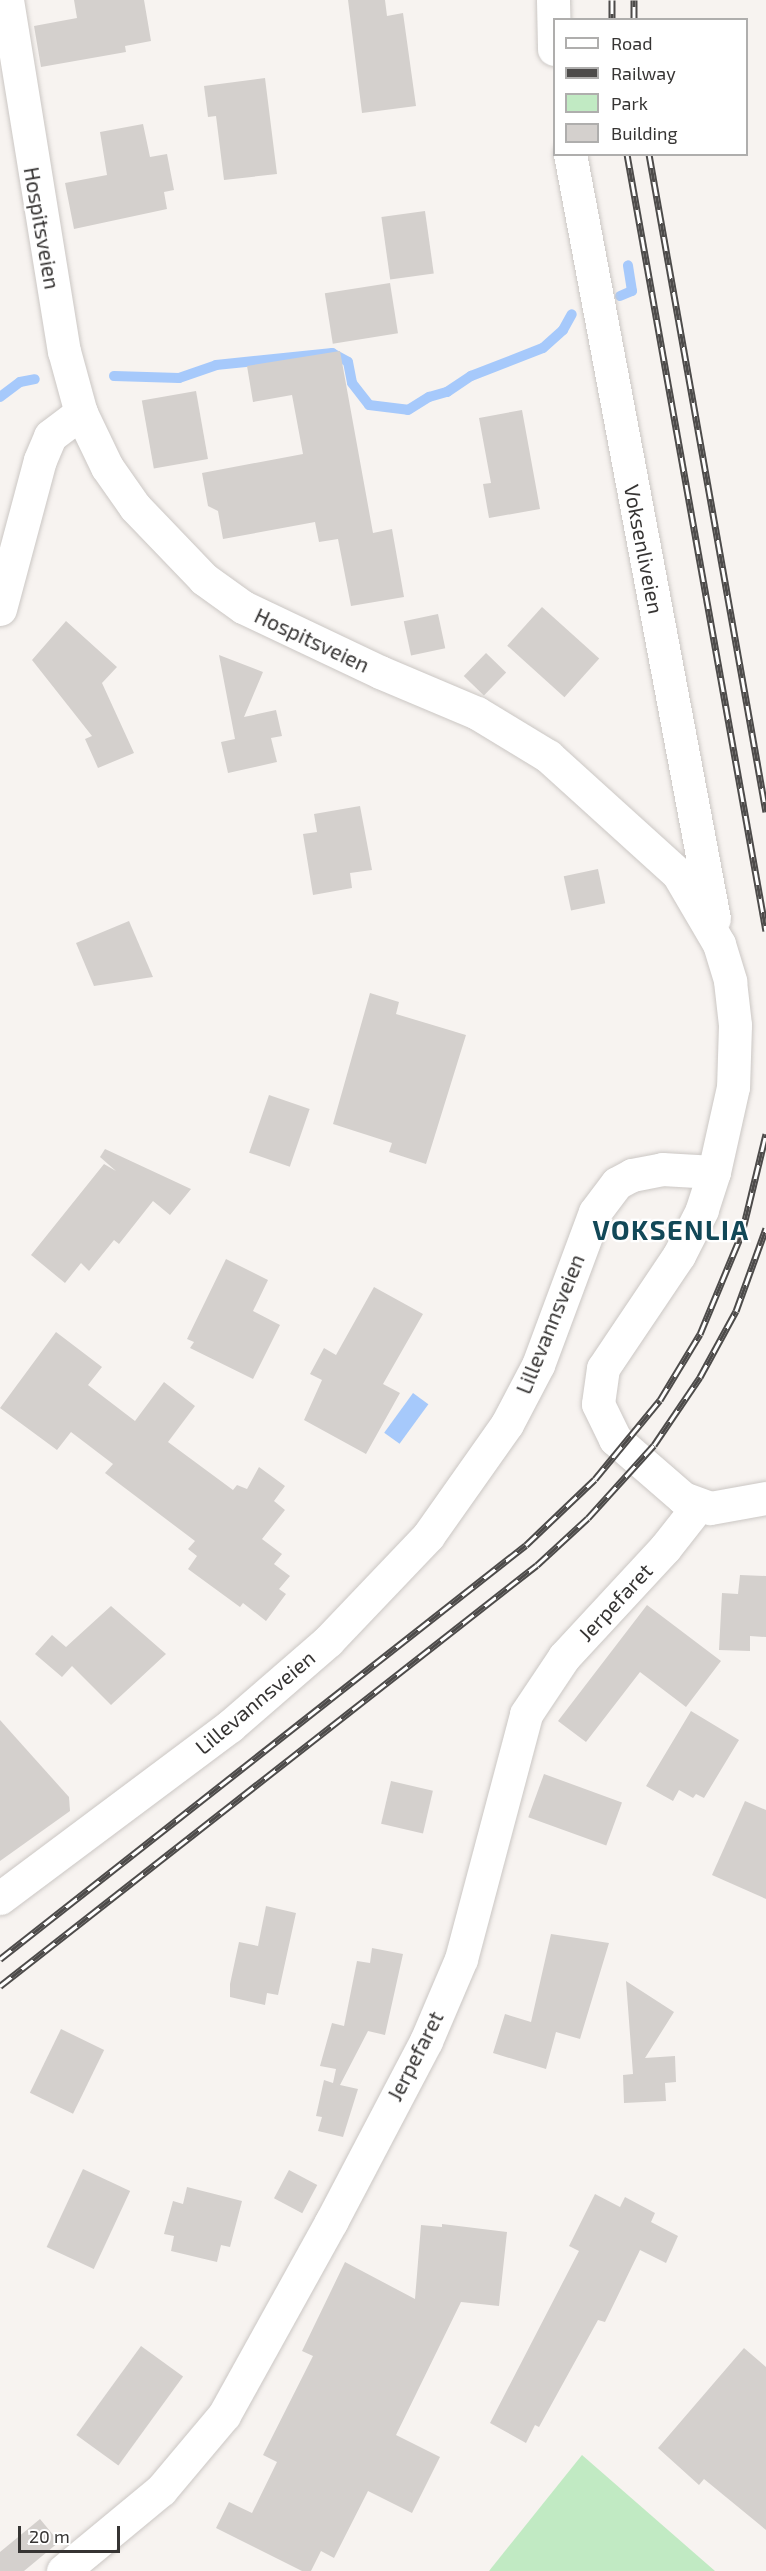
<!DOCTYPE html>
<html>
<head>
<meta charset="utf-8">
<style>
	body { margin:0 }
	#map { position:relative; width:766px; height:2571px; overflow:hidden; background:#f7f3f0; font-family:"Exo 2",sans-serif }
	div>[style] { position:absolute }
	.green>* { inset:0; background:#c1eac3 }
	.water>* { inset:0; background:#a6c9fb; transform-origin:0 0 }
	.stream>* { height:10px; margin:-5px; padding:0 5px; transform-origin:5px; border-radius:5px; background:#a6c9fb }
	.building>* { inset:0; background:#d4d0cd; transform-origin:0 0 }
	.roads { filter:drop-shadow(0 0 2px #cbc7c4) drop-shadow(0 0 2px #cbc7c4) }
	.minor>* { height:33px; margin:-16.5px; padding:0 16.5px; transform-origin:16.5px; border-radius:16.5px; background:#fff }
	.rail>* { height:7px; margin-top:-3.5px; transform-origin:0; background:repeating-linear-gradient(90deg,#fff 0 14px,#4d4b4a 0 28px); box-sizing:border-box; border-block:2px solid #4d4b4a }
	span { translate:-50% -50%; white-space:nowrap; text-align:center; line-height:1.15; -webkit-text-stroke:4.5px #fff; paint-order:stroke }
	.street-label { font-size:21px; color:#363433 }
	.district-label { font-size:27px; color:#124857; font-weight:700; letter-spacing:1.5px }
	.legend { position:absolute; left:553px; top:18px; width:195px; height:138px; box-sizing:border-box; background:#fff; border:2px solid #afaead; margin:0; padding:8px 10px; list-style:none; font-size:18px; color:#363433 }
	.legend li { display:flex; align-items:center; gap:12px; height:30px }
	.legend b { width:30px; border:2px solid #afaead }
	.scale { position:absolute; left:18px; top:2526px; width:102px; height:27px; box-sizing:border-box; border:3px solid #363433; border-top:0; padding-left:8px; font-size:18px; line-height:21px; white-space:nowrap; color:#363433; -webkit-text-stroke:4px #fff; paint-order:stroke }
</style>
</head>
<body>
<div id="map">
	<div class="green">
		<div style="clip-path:polygon(582px 2455px,715px 2571px,489px 2571px)"></div>
	</div>
	<div class="water">
		<div style="left:413px;top:1393px;width:19px;height:49px;rotate:36deg"></div>
	</div>
	<div class="stream">
		<div style="left:620px;top:296px;width:13px;rotate:-23deg"></div>
		<div style="left:632px;top:291px;width:26px;rotate:-99deg"></div>
		<div style="left:114px;top:376px;width:65px;rotate:1.8deg"></div>
		<div style="left:179px;top:378px;width:39px;rotate:-19deg"></div>
		<div style="left:216px;top:365px;width:117px;rotate:-5.9deg"></div>
		<div style="left:332px;top:353px;width:18px;rotate:29deg"></div>
		<div style="left:348px;top:362px;width:21px;rotate:79deg"></div>
		<div style="left:352px;top:383px;width:28px;rotate:52deg"></div>
		<div style="left:369px;top:405px;width:39px;rotate:7deg"></div>
		<div style="left:408px;top:410px;width:25px;rotate:-32deg"></div>
		<div style="left:429px;top:397px;width:19px;rotate:-16deg"></div>
		<div style="left:447px;top:392px;width:29px;rotate:-34deg"></div>
		<div style="left:471px;top:376px;width:77px;rotate:-21.3deg"></div>
		<div style="left:543px;top:348px;width:27px;rotate:-42deg"></div>
		<div style="left:563px;top:330px;width:18px;rotate:-61deg"></div>
		<div style="left:0;top:397px;width:25px;rotate:-37deg"></div>
		<div style="left:20px;top:382px;width:15px;rotate:-11deg"></div>
	</div>
	<div class="building">
		<div style="clip-path:polygon(74px 0,144px 0,151px 41px,125px 46px,126px 52px,41px 67px,34px 26px,77px 18px)"></div>
		<div style="clip-path:polygon(348px 0,385px 0,387px 16px,403px 13px,416px 106px,362px 113px)"></div>
		<div style="clip-path:polygon(265px 78px,277px 174px,224px 180px,216px 116px,208px 117px,204px 86px)"></div>
		<div style="clip-path:polygon(143px 124px,150px 157px,167px 154px,174px 190px,164px 192px,167px 209px,74px 229px,65px 183px,107px 175px,100px 132px)"></div>
		<div style="left:425px;top:211px;width:63px;height:44px;rotate:82deg"></div>
		<div style="left:390px;top:283px;width:51px;height:66px;rotate:81deg"></div>
		<div style="clip-path:polygon(340px 351px,373px 533px,392px 529px,404px 597px,351px 606px,338px 539px,319px 542px,315px 522px,223px 539px,218px 511px,208px 506px,202px 473px,303px 454px,292px 395px,253px 402px,247px 366px)"></div>
		<div style="left:196px;top:391px;width:69px;height:55px;rotate:80deg"></div>
		<div style="clip-path:polygon(522px 410px,540px 509px,489px 518px,483px 484px,491px 483px,479px 418px)"></div>
		<div style="left:542px;top:607px;width:77px;height:52px;rotate:42deg"></div>
		<div style="left:438px;top:614px;width:35px;height:35px;rotate:78deg"></div>
		<div style="clip-path:polygon(66px 621px,117px 667px,102px 683px,134px 753px,98px 768px,85px 739px,92px 736px,32px 660px)"></div>
		<div style="left:486px;top:653px;width:28px;height:32px;rotate:44deg"></div>
		<div style="clip-path:polygon(219px 655px,263px 672px,244px 717px,276px 710px,282px 736px,271px 738px,277px 762px,228px 773px,221px 742px,235px 739px)"></div>
		<div style="clip-path:polygon(360px 806px,372px 870px,350px 873px,352px 888px,313px 895px,303px 834px,317px 832px,314px 814px)"></div>
		<div style="left:598px;top:869px;width:35px;height:35px;rotate:78deg"></div>
		<div style="clip-path:polygon(129px 921px,153px 977px,94px 986px,76px 943px)"></div>
		<div style="clip-path:polygon(370px 993px,399px 1002px,396px 1014px,466px 1035px,426px 1164px,389px 1152px,392px 1143px,333px 1124px)"></div>
		<div style="left:269px;top:1095px;width:43px;height:61px;rotate:19deg"></div>
		<div style="clip-path:polygon(105px 1149px,191px 1189px,170px 1215px,153px 1201px,119px 1244px,114px 1240px,89px 1271px,81px 1263px,65px 1283px,31px 1255px,104px 1164px,116px 1171px,100px 1157px)"></div>
		<div style="clip-path:polygon(226px 1259px,268px 1280px,253px 1311px,280px 1325px,253px 1379px,190px 1348px,194px 1342px,187px 1339px)"></div>
		<div style="clip-path:polygon(374px 1287px,423px 1314px,383px 1384px,400px 1393px,366px 1454px,304px 1420px,322px 1380px,310px 1374px,324px 1348px,336px 1355px)"></div>
		<div style="clip-path:polygon(56px 1332px,102px 1367px,88px 1385px,135px 1421px,164px 1382px,195px 1406px,168px 1442px,233px 1490px,237px 1485px,247px 1489px,259px 1467px,285px 1486px,274px 1501px,285px 1510px,262px 1539px,282px 1554px,274px 1564px,290px 1576px,279px 1589px,286px 1594px,266px 1621px,243px 1603px,240px 1607px,188px 1569px,197px 1556px,188px 1549px,195px 1541px,105px 1473px,113px 1464px,71px 1432px,57px 1450px,0 1408px)"></div>
		<div style="clip-path:polygon(740px 1575px,766px 1576px,766px 1637px,750px 1636px,750px 1651px,719px 1650px,722px 1593px,738px 1594px)"></div>
		<div style="clip-path:polygon(647px 1605px,721px 1661px,686px 1707px,640px 1672px,586px 1742px,558px 1721px)"></div>
		<div style="clip-path:polygon(111px 1606px,166px 1654px,111px 1705px,72px 1666px,62px 1677px,35px 1654px,52px 1635px,66px 1647px)"></div>
		<div style="clip-path:polygon(691px 1711px,739px 1740px,704px 1798px,696px 1794px,693px 1798px,679px 1790px,673px 1801px,646px 1786px)"></div>
		<div style="clip-path:polygon(0 1720px,69px 1797px,70px 1811px,0 1861px)"></div>
		<div style="left:544px;top:1774px;width:83px;height:46px;rotate:20deg"></div>
		<div style="left:391px;top:1781px;width:43px;height:44px;rotate:13deg"></div>
		<div style="clip-path:polygon(745px 1801px,766px 1810px,766px 1899px,712px 1875px)"></div>
		<div style="clip-path:polygon(266px 1906px,296px 1913px,278px 1995px,267px 1993px,265px 2005px,230px 1997px,230px 1984px,239px 1942px,258px 1946px)"></div>
		<div style="clip-path:polygon(551px 1934px,609px 1943px,580px 2039px,556px 2032px,546px 2069px,493px 2053px,505px 2014px,531px 2022px)"></div>
		<div style="clip-path:polygon(372px 1948px,403px 1954px,385px 2035px,368px 2031px,340px 2085px,358px 2089px,343px 2137px,318px 2131px,322px 2117px,316px 2116px,324px 2080px,333px 2083px,336px 2069px,320px 2066px,332px 2023px,344px 2026px,357px 1961px,370px 1963px)"></div>
		<div style="clip-path:polygon(626px 1981px,674px 2012px,645px 2058px,675px 2056px,676px 2082px,665px 2083px,666px 2101px,624px 2103px,623px 2075px,633px 2074px)"></div>
		<div style="left:61px;top:2029px;width:48px;height:71px;rotate:26deg"></div>
		<div style="left:83px;top:2169px;width:52px;height:86px;rotate:25deg"></div>
		<div style="left:289px;top:2170px;width:32px;height:32px;rotate:28deg"></div>
		<div style="clip-path:polygon(187px 2187px,242px 2201px,230px 2247px,221px 2245px,217px 2262px,171px 2251px,174px 2236px,164px 2234px,173px 2201px,183px 2204px)"></div>
		<div style="clip-path:polygon(595px 2194px,620px 2207px,625px 2197px,655px 2213px,651px 2222px,678px 2236px,666px 2263px,640px 2250px,605px 2322px,598px 2320px,539px 2427px,535px 2425px,526px 2443px,490px 2423px,579px 2251px,569px 2246px)"></div>
		<div style="clip-path:polygon(442px 2224px,507px 2232px,499px 2306px,461px 2302px,396px 2435px,440px 2457px,412px 2513px,368px 2491px,334px 2558px,321px 2551px,311px 2571px,302px 2571px,216px 2528px,229px 2502px,252px 2513px,277px 2462px,263px 2455px,313px 2356px,302px 2351px,345px 2262px,415px 2299px,421px 2225px,442px 2227px)"></div>
		<div style="left:141px;top:2346px;width:52px;height:110px;rotate:36deg"></div>
		<div style="clip-path:polygon(744px 2348px,766px 2367px,766px 2530px,704px 2479px,699px 2485px,658px 2448px)"></div>
		<div style="clip-path:polygon(40px 2519px,59px 2542px,24px 2571px,0 2571px,0 2552px)"></div>
	</div>
	<div class="roads">
		<div class="minor">
			<div style="left:7px;top:0;width:356px;rotate:80.8deg"></div>
			<div style="left:64px;top:351px;width:64px;rotate:74.7deg"></div>
			<div style="left:81px;top:413px;width:60px;rotate:64.3deg"></div>
			<div style="left:107px;top:467px;width:49px;rotate:55deg"></div>
			<div style="left:135px;top:507px;width:100px;rotate:46.2deg"></div>
			<div style="left:204px;top:579px;width:48px;rotate:35.7deg"></div>
			<div style="left:243px;top:607px;width:152px;rotate:25.4deg"></div>
			<div style="left:380px;top:672px;width:105px;rotate:22.9deg"></div>
			<div style="left:477px;top:713px;width:83px;rotate:31.2deg"></div>
			<div style="left:548px;top:756px;width:176px;rotate:42.2deg"></div>
			<div style="left:678px;top:874px;width:81px;rotate:59.6deg"></div>
			<div style="left:719px;top:944px;width:39px;rotate:73deg"></div>
			<div style="left:730px;top:981px;width:44px;rotate:83.5deg"></div>
			<div style="left:735px;top:1025px;width:62px;rotate:91.8deg"></div>
			<div style="left:733px;top:1087px;width:87px;rotate:102.6deg"></div>
			<div style="left:714px;top:1172px;width:40px;rotate:108deg"></div>
			<div style="left:702px;top:1210px;width:51px;rotate:117.1deg"></div>
			<div style="left:679px;top:1255px;width:136px;rotate:123.9deg"></div>
			<div style="left:603px;top:1368px;width:36px;rotate:98deg"></div>
			<div style="left:598px;top:1404px;width:39px;rotate:64deg"></div>
			<div style="left:615px;top:1439px;width:90px;rotate:40.9deg"></div>
			<div style="left:683px;top:1498px;width:29px;rotate:20deg"></div>
			<div style="left:710px;top:1508px;width:57px;rotate:-10.1deg"></div>
			<div style="left:553px;top:0;width:49px;rotate:88.8deg"></div>
			<div style="left:570px;top:154px;width:778px;rotate:79.34deg"></div>
			<div style="left:0;top:609px;width:154px;rotate:-75deg"></div>
			<div style="left:40px;top:460px;width:26px;rotate:-67deg"></div>
			<div style="left:50px;top:436px;width:39px;rotate:-37deg"></div>
			<div style="left:0;top:1898px;width:287px;rotate:-36.8deg"></div>
			<div style="left:230px;top:1726px;width:130px;rotate:-40.9deg"></div>
			<div style="left:328px;top:1641px;width:145px;rotate:-46.4deg"></div>
			<div style="left:428px;top:1536px;width:137px;rotate:-54.8deg"></div>
			<div style="left:507px;top:1424px;width:67px;rotate:-62.3deg"></div>
			<div style="left:538px;top:1365px;width:163px;rotate:-69.6deg"></div>
			<div style="left:595px;top:1212px;width:36px;rotate:-53deg"></div>
			<div style="left:617px;top:1183px;width:17px;rotate:-28deg"></div>
			<div style="left:632px;top:1175px;width:31px;rotate:-11deg"></div>
			<div style="left:662px;top:1169px;width:52px;rotate:3.3deg"></div>
			<div style="left:63px;top:2571px;width:127px;rotate:-39.6deg"></div>
			<div style="left:161px;top:2490px;width:98px;rotate:-50deg"></div>
			<div style="left:224px;top:2415px;width:221px;rotate:-61deg"></div>
			<div style="left:331px;top:2222px;width:204px;rotate:-62.3deg"></div>
			<div style="left:426px;top:2041px;width:89px;rotate:-66.9deg"></div>
			<div style="left:461px;top:1959px;width:253px;rotate:-75.1deg"></div>
			<div style="left:526px;top:1714px;width:69px;rotate:-56.3deg"></div>
			<div style="left:564px;top:1657px;width:149px;rotate:-47.2deg"></div>
			<div style="left:665px;top:1548px;width:53px;rotate:-51.8deg"></div>
		</div>
	</div>
	<div class="rail">
		<div style="left:612px;top:0;width:20px;rotate:90deg"></div>
		<div style="left:634px;top:20px;width:20px;rotate:-90deg"></div>
		<div style="left:627px;top:154px;width:789px;rotate:79.86deg"></div>
		<div style="left:649px;top:154px;width:668px;rotate:79.92deg"></div>
		<div style="left:0;top:1959px;width:669px;rotate:-38.21deg"></div>
		<div style="left:526px;top:1545px;width:95px;rotate:-43.7deg"></div>
		<div style="left:595px;top:1479px;width:102px;rotate:-50.6deg"></div>
		<div style="left:660px;top:1400px;width:77px;rotate:-58.8deg"></div>
		<div style="left:700px;top:1334px;width:109px;rotate:-67.4deg"></div>
		<div style="left:742px;top:1233px;width:102px;rotate:-76.4deg"></div>
		<div style="left:0;top:1986px;width:682px;rotate:-38.1deg"></div>
		<div style="left:537px;top:1565px;width:69px;rotate:-42.7deg"></div>
		<div style="left:588px;top:1518px;width:98px;rotate:-47.9deg"></div>
		<div style="left:654px;top:1445px;width:82px;rotate:-55.9deg"></div>
		<div style="left:700px;top:1377px;width:75px;rotate:-61.4deg"></div>
		<div style="left:736px;top:1311px;width:88px;rotate:-70.1deg"></div>
	</div>
	<div class="street-label">
		<span style="left:42px;top:228px;rotate:80deg">Hospitsveien</span>
		<span style="left:644px;top:549px;rotate:79deg">Voksenliveien</span>
		<span style="left:312px;top:640px;rotate:25deg">Hospitsveien</span>
		<span style="left:550px;top:1324px;rotate:-68deg">Lillevannsveien</span>
		<span style="left:615px;top:1602px;rotate:-47deg">Jerpefaret</span>
		<span style="left:255px;top:1702px;rotate:-40deg">Lillevannsveien</span>
		<span style="left:415px;top:2056px;rotate:-63deg">Jerpefaret</span>
	</div>
	<div class="district-label">
		<span style="left:671px;top:1230px">VOKSENLIA</span>
	</div>
	<ul class="legend">
	<li><b style="height:8px;background:#fff"></b>Road</li>
	<li><b style="height:8px;background:#4d4b4a"></b>Railway</li>
	<li><b style="height:16px;background:#c1eac3"></b>Park</li>
	<li><b style="height:16px;background:#d4d0cd"></b>Building</li>
	</ul>
	<div class="scale">20 m</div>
</div>
</body>
</html>
